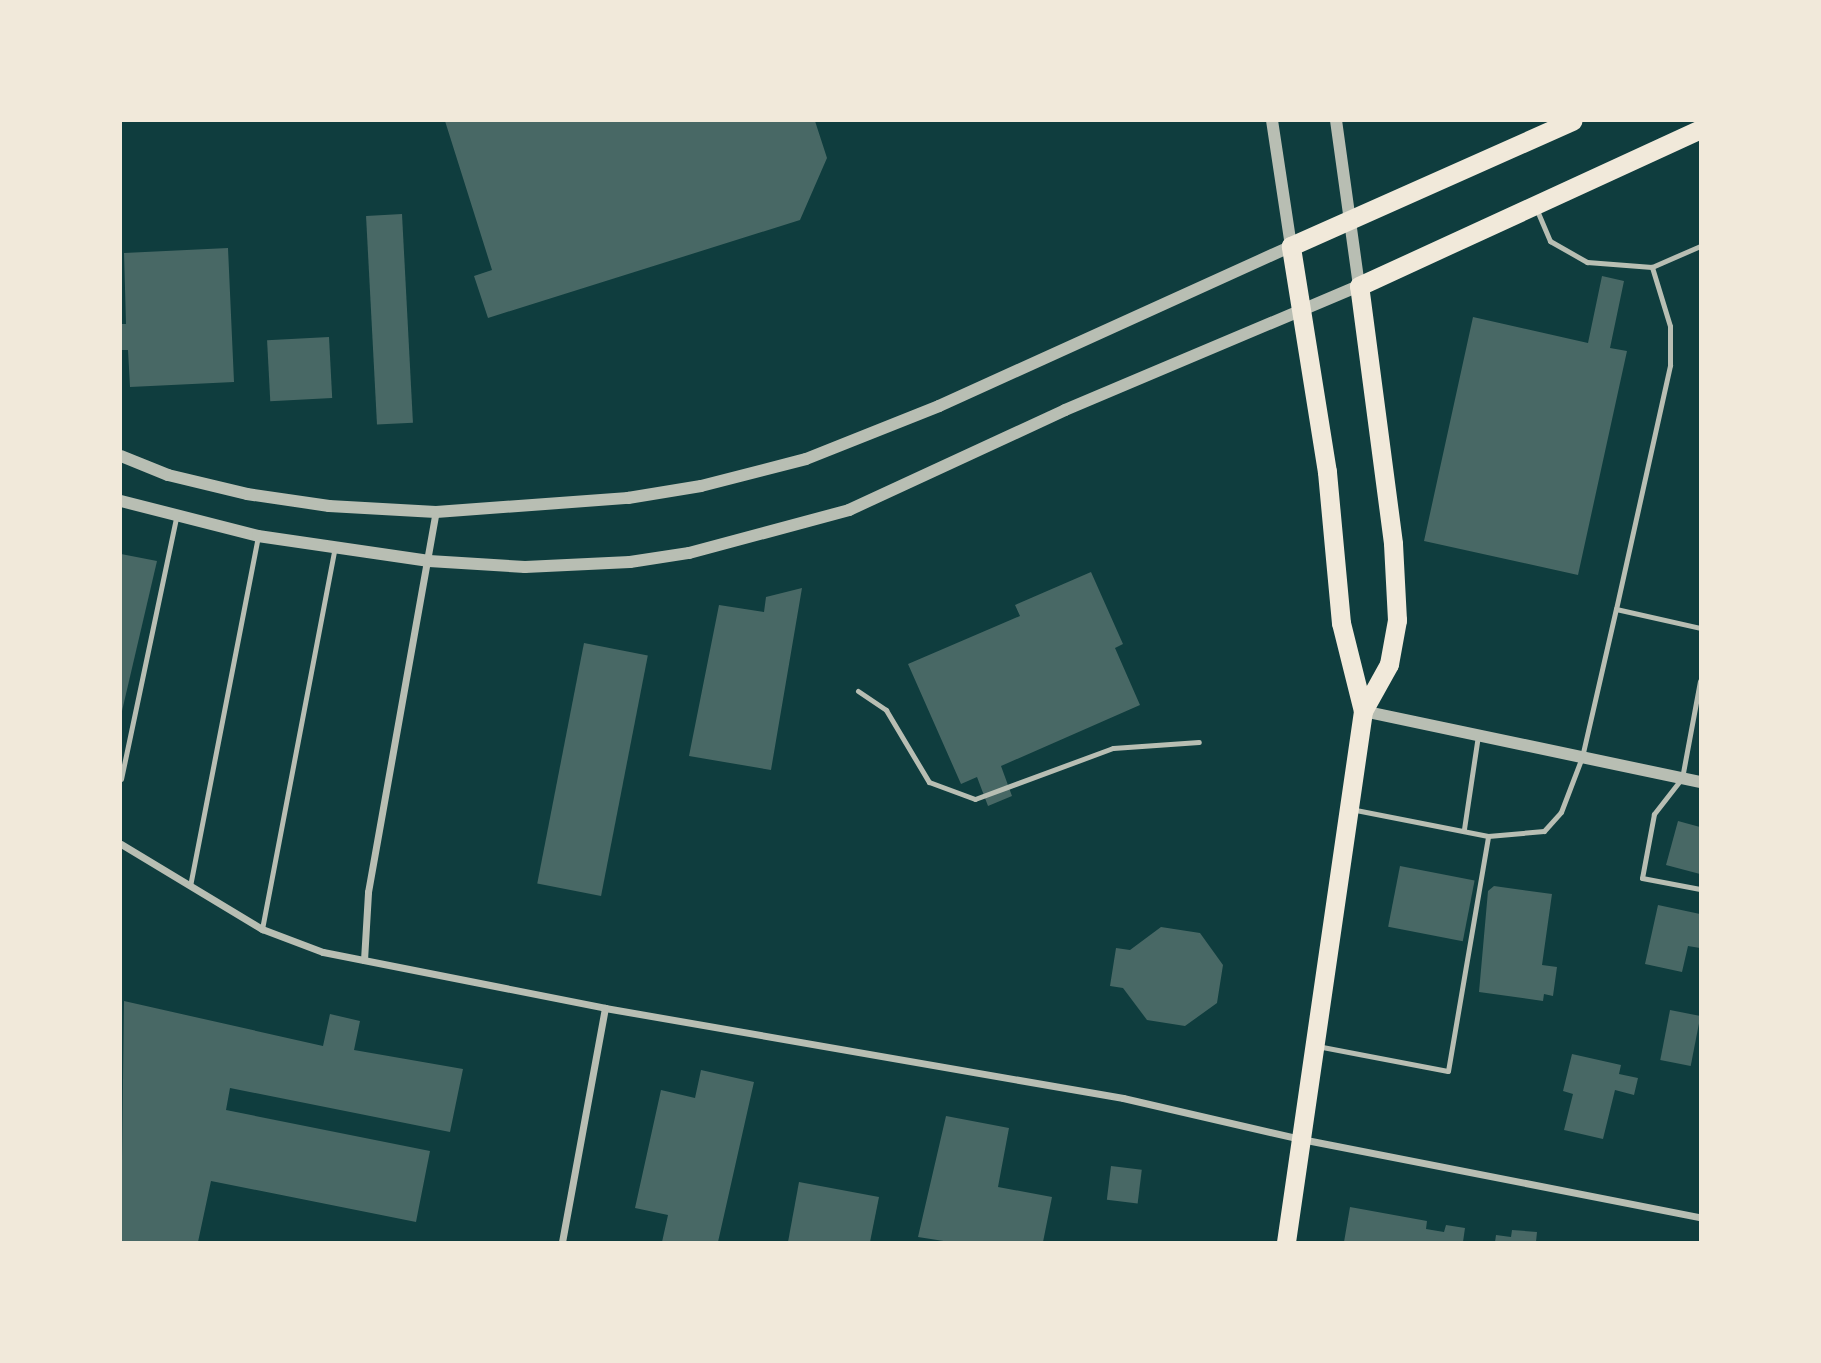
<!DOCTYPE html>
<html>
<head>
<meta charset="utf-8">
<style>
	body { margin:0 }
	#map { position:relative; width:1821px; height:1363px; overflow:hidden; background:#0f3d3e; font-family:"Alegreya Sans",sans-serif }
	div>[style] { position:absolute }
	.building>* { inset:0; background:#486865; transform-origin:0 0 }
	.service>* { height:5px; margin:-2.5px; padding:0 2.5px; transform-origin:2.5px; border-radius:2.5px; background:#b8beb3 }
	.minor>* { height:7px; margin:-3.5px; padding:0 3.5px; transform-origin:3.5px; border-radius:3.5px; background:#b8beb3 }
	.tertiary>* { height:12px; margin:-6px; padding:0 6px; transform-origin:6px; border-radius:6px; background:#b8beb3 }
	.trunk>* { height:19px; margin:-9.5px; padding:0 9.5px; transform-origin:9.5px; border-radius:9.5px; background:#f1e9da }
	span { translate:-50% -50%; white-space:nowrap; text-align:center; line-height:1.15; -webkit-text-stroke:6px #f1e9da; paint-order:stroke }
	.frame { position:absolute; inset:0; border:122px solid #f1e9da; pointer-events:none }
</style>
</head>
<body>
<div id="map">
	<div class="building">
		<div style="clip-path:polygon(445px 121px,815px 121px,827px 158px,800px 220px,488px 318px,474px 276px,492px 270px)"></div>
		<div style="left:402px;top:214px;width:209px;height:36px;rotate:87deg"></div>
		<div style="clip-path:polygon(228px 248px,234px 382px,130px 387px,128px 350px,121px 350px,121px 324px,126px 324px,124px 253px)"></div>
		<div style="clip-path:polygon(1602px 276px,1624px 281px,1610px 348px,1627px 351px,1578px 575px,1424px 541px,1473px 317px,1588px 343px)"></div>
		<div style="left:329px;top:337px;width:61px;height:62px;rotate:87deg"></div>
		<div style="clip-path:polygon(121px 554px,157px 561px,122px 711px,121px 710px)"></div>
		<div style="clip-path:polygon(1091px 572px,1123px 644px,1115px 648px,1140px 705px,1001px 766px,1012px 796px,988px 806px,977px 777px,961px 784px,908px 664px,1020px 616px,1015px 605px)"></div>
		<div style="clip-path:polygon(802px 588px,771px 770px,689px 756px,719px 605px,764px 612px,766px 597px)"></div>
		<div style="left:584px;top:643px;width:65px;height:245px;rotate:11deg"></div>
		<div style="clip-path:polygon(1678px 821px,1700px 827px,1700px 874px,1666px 865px)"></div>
		<div style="left:1400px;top:866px;width:76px;height:62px;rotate:11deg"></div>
		<div style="clip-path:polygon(1494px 886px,1552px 894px,1542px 965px,1557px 967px,1553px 996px,1544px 994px,1543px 1001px,1479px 992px,1488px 891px)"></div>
		<div style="clip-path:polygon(1658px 905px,1700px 914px,1700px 948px,1688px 946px,1682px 972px,1645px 964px)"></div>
		<div style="clip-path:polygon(1161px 927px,1200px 933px,1223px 965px,1217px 1003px,1185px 1026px,1147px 1020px,1123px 988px,1110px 986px,1116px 948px,1130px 950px)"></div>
		<div style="clip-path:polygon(124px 1001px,323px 1046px,330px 1014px,360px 1021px,354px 1050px,463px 1069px,450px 1132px,230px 1088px,226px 1110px,430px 1151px,416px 1222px,211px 1181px,198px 1242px,121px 1242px)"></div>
		<div style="left:1670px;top:1010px;width:31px;height:51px;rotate:11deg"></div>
		<div style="clip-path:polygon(1572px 1054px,1621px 1065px,1619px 1074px,1638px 1078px,1634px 1095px,1615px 1090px,1603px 1139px,1564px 1130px,1573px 1094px,1563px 1091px)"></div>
		<div style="clip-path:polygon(701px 1070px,754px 1082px,718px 1242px,662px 1242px,668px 1215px,635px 1208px,661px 1090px,695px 1098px)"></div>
		<div style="clip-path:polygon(946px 1116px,1009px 1128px,998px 1187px,1052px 1197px,1043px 1242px,950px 1242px,918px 1237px)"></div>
		<div style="left:1111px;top:1166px;width:31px;height:34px;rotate:7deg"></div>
		<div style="clip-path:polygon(799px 1182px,879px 1197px,870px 1242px,788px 1242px)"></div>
		<div style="clip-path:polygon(1350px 1207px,1427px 1221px,1426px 1229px,1444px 1232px,1446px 1225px,1465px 1228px,1463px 1242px,1344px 1242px)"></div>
		<div style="clip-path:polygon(1512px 1230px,1537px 1232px,1536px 1242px,1495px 1242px,1496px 1235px,1511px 1237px)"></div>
	</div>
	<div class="service">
		<div style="left:1536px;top:208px;width:36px;rotate:67deg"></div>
		<div style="left:1550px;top:241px;width:43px;rotate:29.6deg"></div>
		<div style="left:1587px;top:262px;width:65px;rotate:4.4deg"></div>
		<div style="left:1652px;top:267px;width:52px;rotate:-23.6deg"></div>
		<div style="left:1616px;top:609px;width:250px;rotate:-77.5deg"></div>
		<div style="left:1670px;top:365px;width:39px;rotate:-90deg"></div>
		<div style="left:1670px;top:326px;width:62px;rotate:-107deg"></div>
		<div style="left:1700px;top:681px;width:99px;rotate:100.5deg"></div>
		<div style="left:1682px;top:778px;width:46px;rotate:127.9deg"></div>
		<div style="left:1654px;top:814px;width:65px;rotate:100.6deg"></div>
		<div style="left:1642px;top:878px;width:59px;rotate:10.7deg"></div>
		<div style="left:858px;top:691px;width:34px;rotate:34deg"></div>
		<div style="left:886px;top:710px;width:84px;rotate:59.2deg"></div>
		<div style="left:929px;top:782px;width:49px;rotate:20.3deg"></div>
		<div style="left:975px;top:799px;width:147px;rotate:-20.3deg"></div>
		<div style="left:1113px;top:748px;width:86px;rotate:-4deg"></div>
		<div style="left:121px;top:779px;width:267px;rotate:-78.1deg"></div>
		<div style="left:1464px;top:829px;width:95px;rotate:-81.5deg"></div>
		<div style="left:1488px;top:836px;width:56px;rotate:-5.1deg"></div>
		<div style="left:1544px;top:831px;width:25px;rotate:-48deg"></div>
		<div style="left:1561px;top:812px;width:59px;rotate:-69.1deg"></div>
		<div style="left:1582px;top:757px;width:152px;rotate:-77.1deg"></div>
		<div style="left:1616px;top:609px;width:86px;rotate:12.7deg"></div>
		<div style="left:190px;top:886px;width:357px;rotate:-79deg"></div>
		<div style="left:262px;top:929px;width:388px;rotate:-79.2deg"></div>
		<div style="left:1317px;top:1046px;width:133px;rotate:10.8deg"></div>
		<div style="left:1448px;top:1071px;width:238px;rotate:-80.3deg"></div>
		<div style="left:1488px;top:836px;width:140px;rotate:-168.9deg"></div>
	</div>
	<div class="minor">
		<div style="left:121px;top:844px;width:165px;rotate:31.1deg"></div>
		<div style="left:262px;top:929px;width:65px;rotate:20.7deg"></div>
		<div style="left:323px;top:952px;width:288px;rotate:11.2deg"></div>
		<div style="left:605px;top:1008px;width:526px;rotate:9.86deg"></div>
		<div style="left:1123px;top:1098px;width:183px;rotate:13deg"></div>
		<div style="left:1301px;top:1139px;width:407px;rotate:11.1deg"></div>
		<div style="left:364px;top:960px;width:68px;rotate:-86.6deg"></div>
		<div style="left:368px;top:892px;width:386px;rotate:-79.9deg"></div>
		<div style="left:562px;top:1242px;width:238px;rotate:-79.6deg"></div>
	</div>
	<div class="tertiary">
		<div style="left:121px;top:456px;width:51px;rotate:22deg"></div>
		<div style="left:168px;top:475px;width:81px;rotate:13.5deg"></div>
		<div style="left:247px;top:494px;width:83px;rotate:8.3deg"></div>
		<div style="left:329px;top:506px;width:107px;rotate:3.2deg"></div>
		<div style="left:436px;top:512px;width:193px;rotate:-4.2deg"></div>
		<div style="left:628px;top:498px;width:74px;rotate:-9.3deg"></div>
		<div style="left:701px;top:486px;width:108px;rotate:-14.4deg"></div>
		<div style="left:806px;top:459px;width:143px;rotate:-21.7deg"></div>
		<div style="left:939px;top:406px;width:387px;rotate:-24.4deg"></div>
		<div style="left:1291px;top:246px;width:126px;rotate:-98.6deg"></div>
		<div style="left:121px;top:501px;width:141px;rotate:14.3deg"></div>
		<div style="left:258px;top:536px;width:173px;rotate:8.3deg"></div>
		<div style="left:429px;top:561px;width:96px;rotate:3.6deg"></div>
		<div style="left:525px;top:567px;width:105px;rotate:-2.7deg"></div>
		<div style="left:630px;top:562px;width:60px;rotate:-8.7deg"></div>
		<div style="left:689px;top:553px;width:166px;rotate:-15deg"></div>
		<div style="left:849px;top:510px;width:238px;rotate:-24.8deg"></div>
		<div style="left:1065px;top:410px;width:319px;rotate:-22.9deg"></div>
		<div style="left:1359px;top:286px;width:167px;rotate:-97.9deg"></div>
		<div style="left:1363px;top:711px;width:344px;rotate:11.9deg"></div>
	</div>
	<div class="trunk">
		<div style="left:1363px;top:711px;width:91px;rotate:-104deg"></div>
		<div style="left:1341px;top:623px;width:152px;rotate:-95.3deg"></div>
		<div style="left:1327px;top:472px;width:229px;rotate:-99.1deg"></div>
		<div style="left:1291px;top:246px;width:308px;rotate:-24deg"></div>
		<div style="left:1286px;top:1242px;width:537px;rotate:-81.75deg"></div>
		<div style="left:1363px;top:711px;width:54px;rotate:-61deg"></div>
		<div style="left:1389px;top:664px;width:45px;rotate:-79.7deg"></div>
		<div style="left:1397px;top:620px;width:77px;rotate:-93deg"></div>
		<div style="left:1393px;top:543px;width:259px;rotate:-97.5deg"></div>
		<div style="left:1359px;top:286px;width:375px;rotate:-24.7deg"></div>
	</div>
	<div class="frame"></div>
</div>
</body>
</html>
